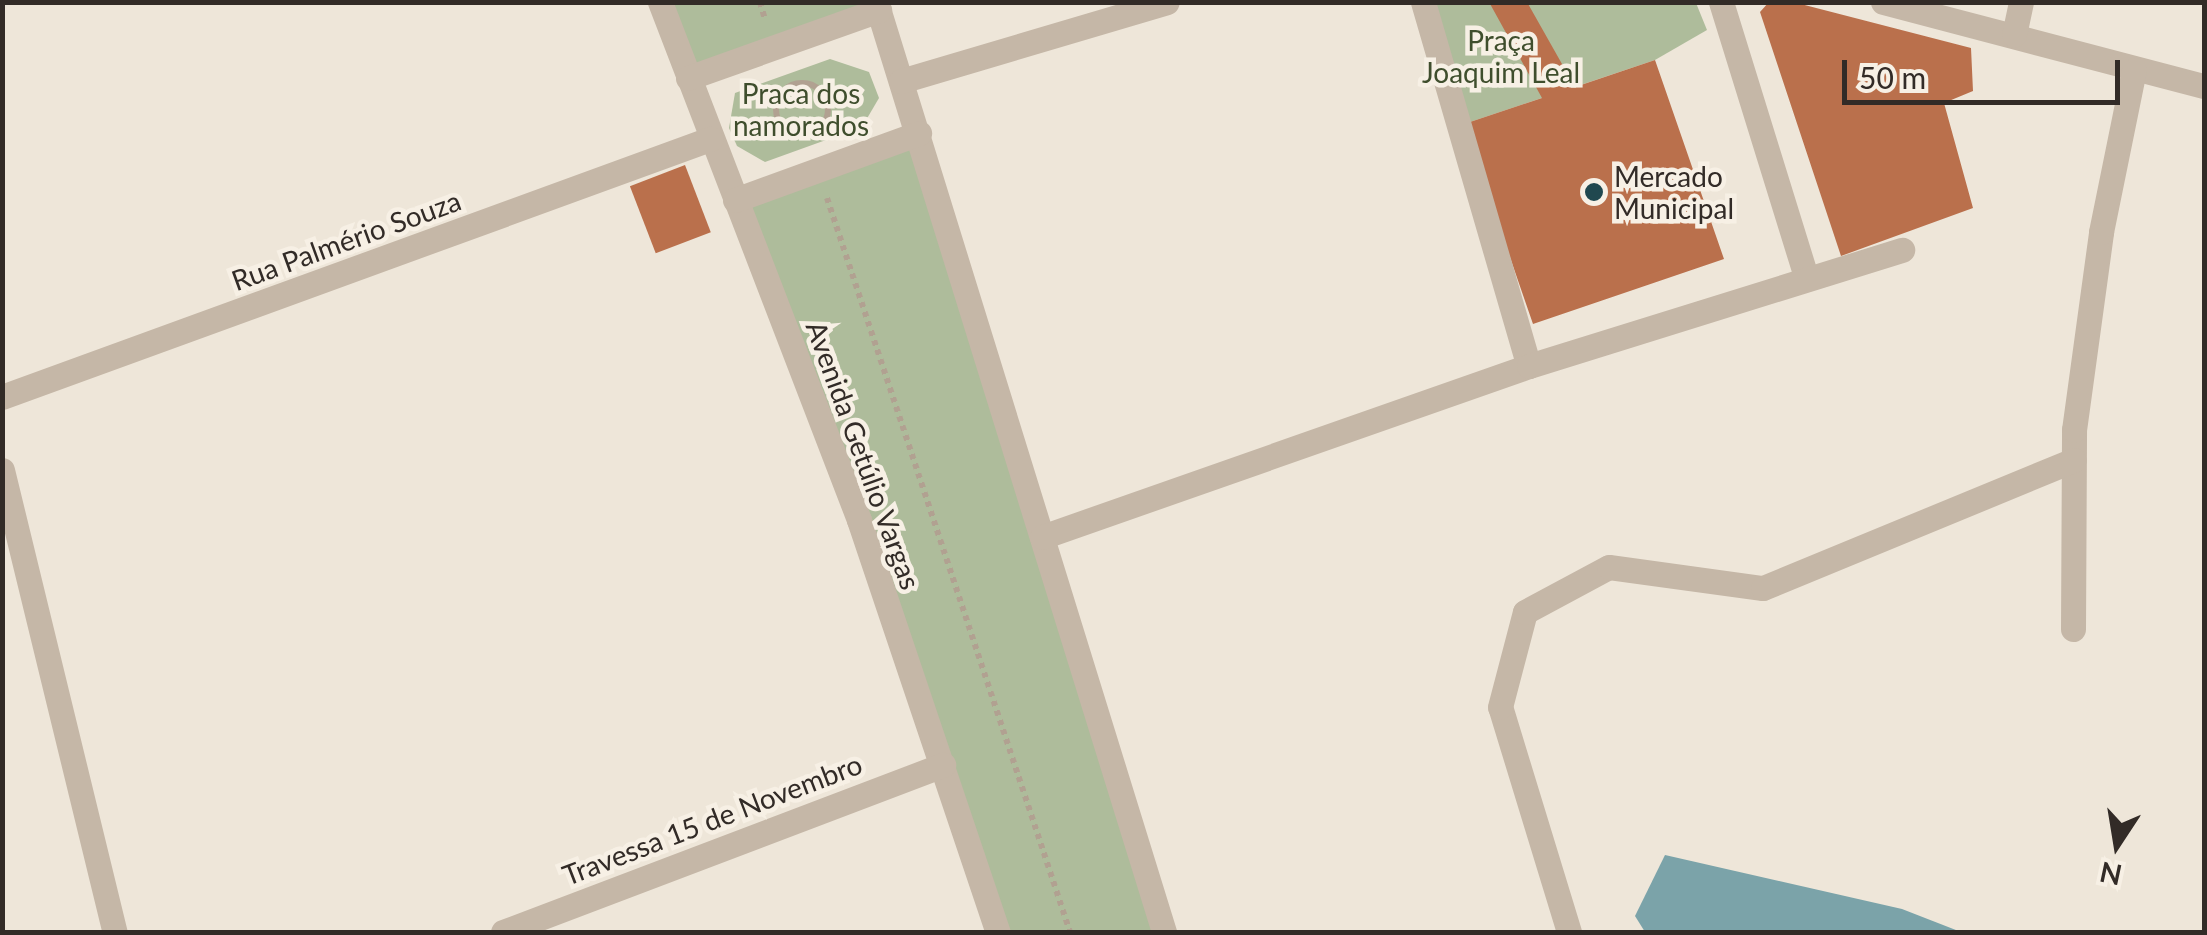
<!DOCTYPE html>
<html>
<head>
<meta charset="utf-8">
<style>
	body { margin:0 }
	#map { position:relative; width:2207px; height:935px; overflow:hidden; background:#eee6d9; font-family:Lato,sans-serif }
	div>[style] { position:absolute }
	.green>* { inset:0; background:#aebc9b }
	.water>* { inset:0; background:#7ba3a9 }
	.building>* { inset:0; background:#ba704c; transform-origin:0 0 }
	.path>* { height:6px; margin-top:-3px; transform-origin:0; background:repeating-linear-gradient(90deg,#b1a191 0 5px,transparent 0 10px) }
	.path>.ring { margin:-3px; padding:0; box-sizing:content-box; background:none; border:6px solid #b1a191; border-radius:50% }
	.street>* { height:25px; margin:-12.5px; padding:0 12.5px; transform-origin:12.5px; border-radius:12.5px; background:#c5b7a7 }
	.dots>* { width:28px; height:28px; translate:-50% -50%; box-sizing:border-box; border:5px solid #f7f0e5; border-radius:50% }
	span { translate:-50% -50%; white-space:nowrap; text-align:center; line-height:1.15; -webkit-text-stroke:9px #f7f0e5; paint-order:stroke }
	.park-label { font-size:28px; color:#3f4e2d }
	.poi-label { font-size:28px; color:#322b27 }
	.left { translate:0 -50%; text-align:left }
	.street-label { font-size:28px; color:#322b27 }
	.frame { position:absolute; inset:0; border:5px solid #322b27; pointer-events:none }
	.north { position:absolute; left:2067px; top:795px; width:100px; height:100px; -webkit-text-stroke:8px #f7f0e5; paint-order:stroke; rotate:192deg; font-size:28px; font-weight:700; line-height:40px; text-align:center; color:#322b27 }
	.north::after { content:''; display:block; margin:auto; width:35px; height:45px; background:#322b27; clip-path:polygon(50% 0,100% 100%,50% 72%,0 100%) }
	.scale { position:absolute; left:1842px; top:60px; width:278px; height:45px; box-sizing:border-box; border:5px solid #322b27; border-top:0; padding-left:12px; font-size:30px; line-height:35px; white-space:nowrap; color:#322b27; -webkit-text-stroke:8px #f7f0e5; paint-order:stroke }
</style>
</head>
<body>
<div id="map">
	<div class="green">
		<div style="clip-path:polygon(876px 2px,693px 70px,668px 3px)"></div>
		<div style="clip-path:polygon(1431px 3px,1696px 3px,1707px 30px,1655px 60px,1464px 124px)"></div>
		<div style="clip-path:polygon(830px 59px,869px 72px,879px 98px,862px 127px,765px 162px,737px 146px,729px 128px,735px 93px)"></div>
		<div style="clip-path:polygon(913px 141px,1159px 932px,987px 932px,741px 204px)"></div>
	</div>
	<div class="water">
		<div style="clip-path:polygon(1665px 855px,1902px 909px,1961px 932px,1645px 932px,1635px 916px)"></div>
	</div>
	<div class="building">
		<div style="clip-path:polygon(1489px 2px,1527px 2px,1575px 87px,1655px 60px,1724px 259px,1533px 324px,1464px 124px,1542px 98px)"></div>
		<div style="clip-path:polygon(1769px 2px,1793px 2px,1971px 48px,1973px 91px,1944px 103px,1973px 208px,1841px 256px,1760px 12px)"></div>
		<div style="left:685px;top:165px;width:72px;height:59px;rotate:69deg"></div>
	</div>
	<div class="path">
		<div style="left:760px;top:2px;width:18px;rotate:74deg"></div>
		<div class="ring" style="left:776px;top:83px;width:46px;height:46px"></div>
		<div style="left:827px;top:198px;width:773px;rotate:71.68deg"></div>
	</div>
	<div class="street">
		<div style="left:660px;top:2px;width:555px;rotate:68.98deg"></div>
		<div style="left:859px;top:520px;width:435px;rotate:71.4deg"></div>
		<div style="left:876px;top:2px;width:974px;rotate:72.79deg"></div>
		<div style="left:1423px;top:2px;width:379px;rotate:73.8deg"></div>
		<div style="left:1721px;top:2px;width:287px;rotate:72.8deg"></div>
		<div style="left:1883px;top:2px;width:332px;rotate:14.7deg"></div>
		<div style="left:2014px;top:35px;width:34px;rotate:-78deg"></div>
		<div style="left:688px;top:78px;width:203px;rotate:-19.6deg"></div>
		<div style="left:901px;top:81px;width:277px;rotate:-16.5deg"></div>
		<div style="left:735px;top:200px;width:196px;rotate:-20deg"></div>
		<div style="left:2px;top:397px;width:754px;rotate:-20.02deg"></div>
		<div style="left:2px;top:470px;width:476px;rotate:76.3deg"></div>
		<div style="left:1042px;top:537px;width:516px;rotate:-19.35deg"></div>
		<div style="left:1529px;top:366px;width:391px;rotate:-17.3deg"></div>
		<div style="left:2073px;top:629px;width:199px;rotate:-89.7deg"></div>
		<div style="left:2074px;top:430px;width:200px;rotate:-82.2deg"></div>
		<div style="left:2101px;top:232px;width:165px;rotate:-78.5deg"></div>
		<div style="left:503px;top:932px;width:471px;rotate:-20.8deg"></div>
		<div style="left:1569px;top:932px;width:235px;rotate:-107deg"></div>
		<div style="left:1500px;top:707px;width:98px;rotate:-75.3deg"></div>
		<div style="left:1525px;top:612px;width:95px;rotate:-28.2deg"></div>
		<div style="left:1609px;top:567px;width:155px;rotate:7.8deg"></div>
		<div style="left:1763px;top:588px;width:336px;rotate:-22.4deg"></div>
	</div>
	<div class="dots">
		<div style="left:1594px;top:192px;background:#20484f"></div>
	</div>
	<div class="park-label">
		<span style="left:1501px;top:56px">Praça<br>Joaquim Leal</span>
		<span style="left:801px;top:109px">Praca dos<br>namorados</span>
	</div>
	<div class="poi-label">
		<span class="left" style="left:1614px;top:192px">Mercado<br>Municipal</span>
	</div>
	<div class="street-label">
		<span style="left:346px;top:240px;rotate:-20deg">Rua Palmério Souza</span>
		<span style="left:864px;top:455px;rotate:70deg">Avenida Getúlio Vargas</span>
		<span style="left:712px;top:819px;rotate:-21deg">Travessa 15 de Novembro</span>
	</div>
	<div class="frame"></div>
	<div class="north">N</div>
	<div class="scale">50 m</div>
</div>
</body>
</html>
